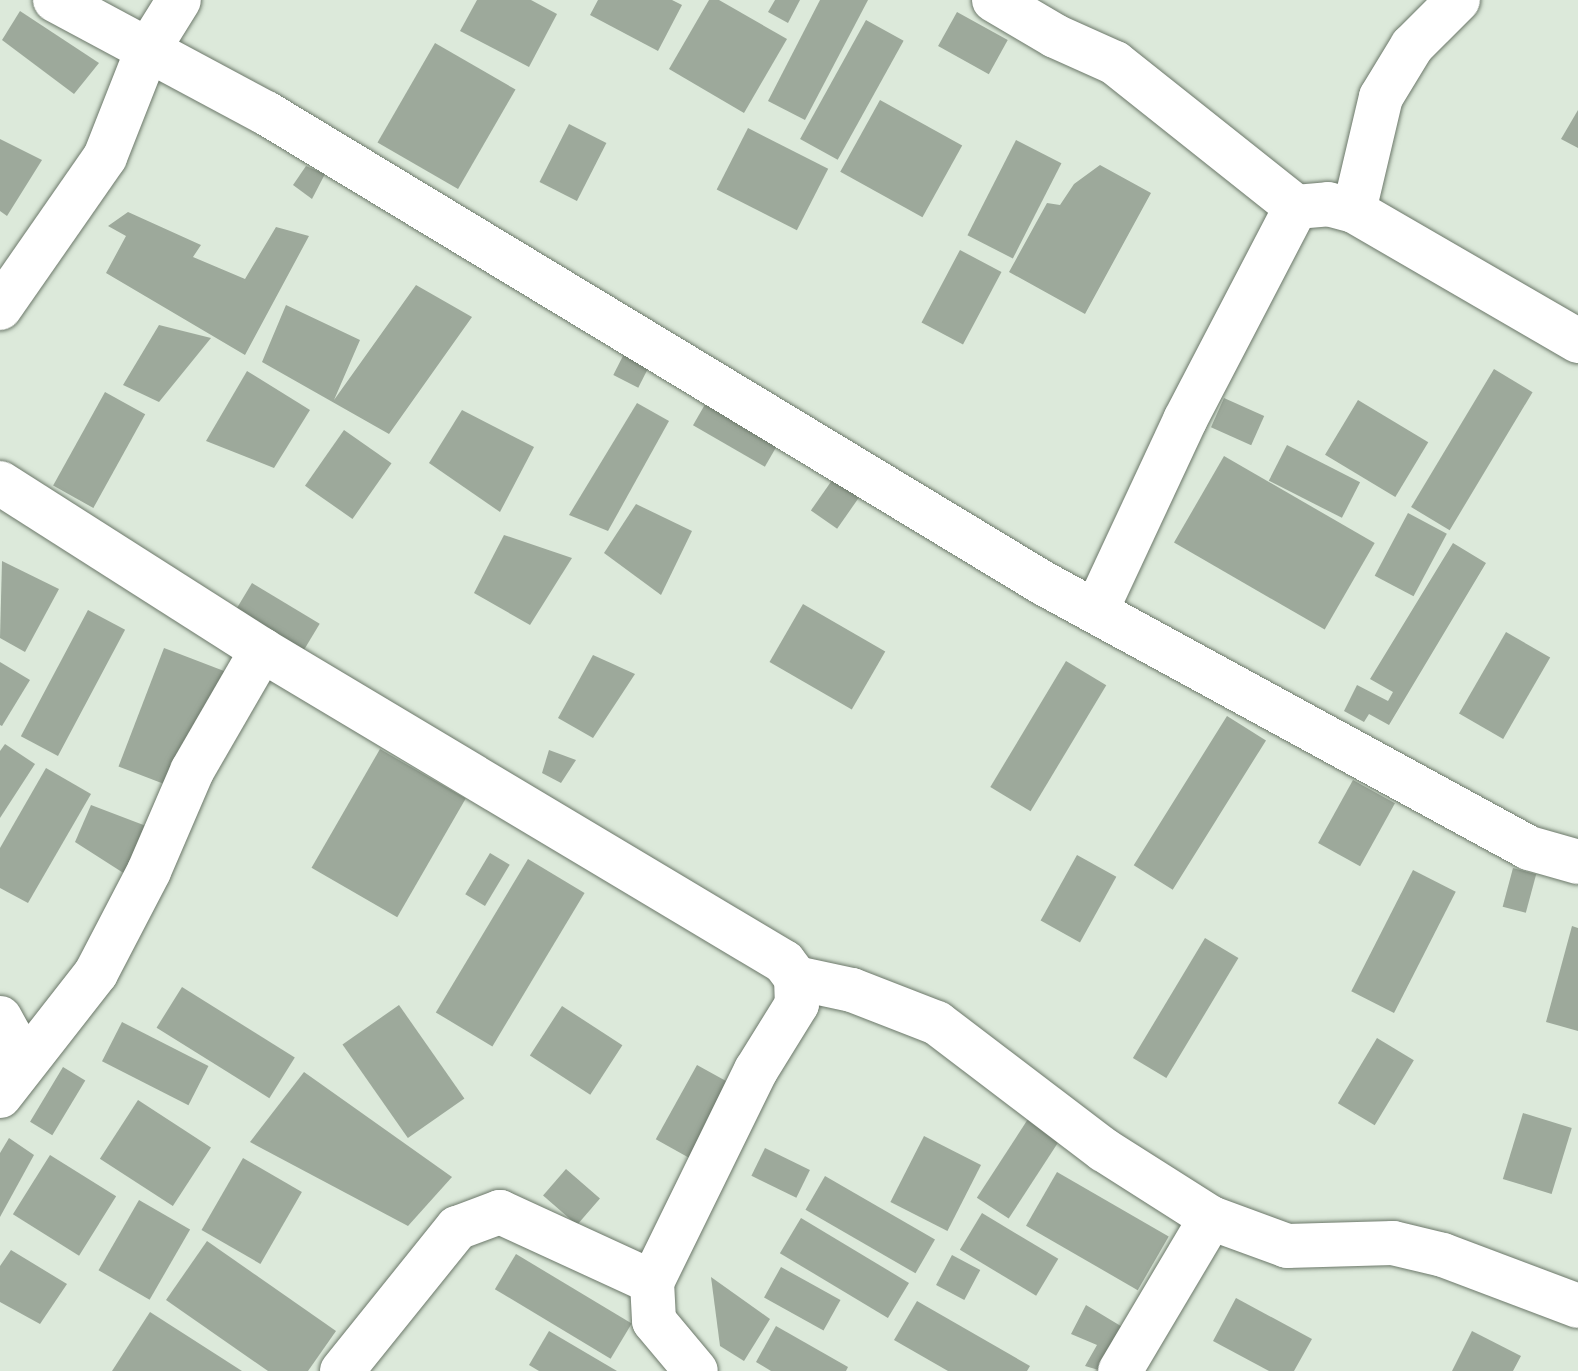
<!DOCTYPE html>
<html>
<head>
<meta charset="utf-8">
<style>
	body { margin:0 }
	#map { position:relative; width:1578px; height:1371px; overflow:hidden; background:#dce9da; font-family:Barlow,sans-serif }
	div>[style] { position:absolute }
	.building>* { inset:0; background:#9da99b; transform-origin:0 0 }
	.roads { filter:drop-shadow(0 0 2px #6c786a) drop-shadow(0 0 2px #6c786a) }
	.minor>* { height:44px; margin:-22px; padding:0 22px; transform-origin:22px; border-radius:22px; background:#fff }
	span { translate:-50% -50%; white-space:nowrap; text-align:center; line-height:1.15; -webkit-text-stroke:6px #fff; paint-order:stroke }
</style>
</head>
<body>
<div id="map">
	<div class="building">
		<div style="clip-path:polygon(477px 0,531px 0,557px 14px,529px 67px,460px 31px)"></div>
		<div style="clip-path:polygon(598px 0,672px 0,682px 5px,658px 51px,590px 15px)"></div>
		<div style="clip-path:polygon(709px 0,719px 0,787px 39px,744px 113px,669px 69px)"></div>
		<div style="clip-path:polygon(775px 0,800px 0,788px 23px,768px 12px)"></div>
		<div style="clip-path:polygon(820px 0,868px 0,805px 120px,768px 101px)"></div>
		<div style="clip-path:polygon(20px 11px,99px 63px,74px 94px,2px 40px)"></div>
		<div style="left:957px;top:12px;width:58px;height:39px;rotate:29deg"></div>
		<div style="left:866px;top:20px;width:43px;height:136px;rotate:29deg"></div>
		<div style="left:435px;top:43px;width:93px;height:115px;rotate:30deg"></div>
		<div style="left:880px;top:100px;width:94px;height:82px;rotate:29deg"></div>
		<div style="clip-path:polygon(1578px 110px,1578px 148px,1561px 139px)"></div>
		<div style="left:569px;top:124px;width:42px;height:65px;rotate:27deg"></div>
		<div style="left:748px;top:128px;width:90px;height:69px;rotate:27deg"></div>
		<div style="clip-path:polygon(0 139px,42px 160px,7px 216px,0 211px)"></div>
		<div style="left:1016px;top:140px;width:51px;height:107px;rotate:27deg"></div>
		<div style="clip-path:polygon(1100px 165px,1151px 193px,1085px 314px,1009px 272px,1047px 203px,1060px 205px,1074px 184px)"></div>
		<div style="clip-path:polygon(306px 166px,325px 174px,312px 199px,293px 185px)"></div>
		<div style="clip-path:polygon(128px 212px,201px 245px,193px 257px,245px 279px,276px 227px,309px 236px,245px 355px,106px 273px,126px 236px,108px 226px)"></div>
		<div style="left:960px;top:250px;width:47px;height:82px;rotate:28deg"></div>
		<div style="clip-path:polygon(416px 285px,472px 317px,389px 434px,262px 362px,286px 305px,360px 340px,334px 400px)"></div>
		<div style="clip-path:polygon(159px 325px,211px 338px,159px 402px,123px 385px)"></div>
		<div style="left:626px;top:350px;width:28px;height:28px;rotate:27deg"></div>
		<div style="left:1494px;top:369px;width:45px;height:161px;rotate:31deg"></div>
		<div style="clip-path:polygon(247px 371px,310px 410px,274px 468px,206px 441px)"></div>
		<div style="left:105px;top:392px;width:46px;height:107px;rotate:29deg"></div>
		<div style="left:711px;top:394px;width:83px;height:36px;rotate:30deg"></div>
		<div style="left:1224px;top:398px;width:44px;height:32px;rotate:24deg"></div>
		<div style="left:1358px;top:400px;width:82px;height:64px;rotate:31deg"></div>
		<div style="clip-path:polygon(637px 403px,669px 421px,608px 531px,569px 515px)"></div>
		<div style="clip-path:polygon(462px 410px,534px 447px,500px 512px,429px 463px)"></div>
		<div style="left:344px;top:430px;width:58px;height:68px;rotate:35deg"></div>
		<div style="left:1287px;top:445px;width:82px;height:40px;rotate:27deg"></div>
		<div style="left:1224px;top:456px;width:174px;height:100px;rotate:30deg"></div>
		<div style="left:835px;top:476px;width:32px;height:42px;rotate:35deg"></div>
		<div style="clip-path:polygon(636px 504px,692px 531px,661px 595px,604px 553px)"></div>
		<div style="left:1408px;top:513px;width:44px;height:71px;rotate:28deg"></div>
		<div style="clip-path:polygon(504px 535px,572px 558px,530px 625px,474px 593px)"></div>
		<div style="clip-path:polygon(1453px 543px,1486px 563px,1389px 725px,1369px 714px,1364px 722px,1344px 711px,1357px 685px,1388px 701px,1393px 692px,1370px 679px)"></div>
		<div style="clip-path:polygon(2px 561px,59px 589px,25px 652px,0 638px)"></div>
		<div style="left:252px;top:583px;width:79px;height:31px;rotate:31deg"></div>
		<div style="left:803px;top:604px;width:95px;height:67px;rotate:30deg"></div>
		<div style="left:88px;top:610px;width:42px;height:143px;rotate:28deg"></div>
		<div style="left:1506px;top:632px;width:51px;height:94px;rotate:30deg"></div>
		<div style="left:164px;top:648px;width:65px;height:127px;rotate:21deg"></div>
		<div style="clip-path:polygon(593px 655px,635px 674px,593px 738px,558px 718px)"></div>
		<div style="left:1066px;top:661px;width:47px;height:147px;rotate:31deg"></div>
		<div style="clip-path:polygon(0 662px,30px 680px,2px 726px,0 725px)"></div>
		<div style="left:1227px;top:716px;width:46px;height:176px;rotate:32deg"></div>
		<div style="clip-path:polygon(5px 744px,35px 764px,0 818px,0 751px)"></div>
		<div style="left:380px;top:749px;width:99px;height:137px;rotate:30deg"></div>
		<div style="clip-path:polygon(549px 750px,576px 760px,561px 783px,542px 773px)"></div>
		<div style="clip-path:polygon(46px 768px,91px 794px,28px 903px,0 888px,0 848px)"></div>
		<div style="left:1353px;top:780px;width:48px;height:72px;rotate:29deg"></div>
		<div style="clip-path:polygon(91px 805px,154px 829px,125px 874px,75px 842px)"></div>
		<div style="left:490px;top:853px;width:23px;height:48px;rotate:31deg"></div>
		<div style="left:1077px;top:855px;width:45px;height:75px;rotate:29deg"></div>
		<div style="left:528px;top:859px;width:66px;height:179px;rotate:31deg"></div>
		<div style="left:1513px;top:868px;width:24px;height:40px;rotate:15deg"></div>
		<div style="left:1413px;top:870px;width:48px;height:136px;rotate:27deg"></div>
		<div style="clip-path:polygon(1572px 926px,1578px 928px,1578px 1031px,1546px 1022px)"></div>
		<div style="left:1205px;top:938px;width:39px;height:140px;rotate:31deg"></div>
		<div style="left:182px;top:987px;width:133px;height:48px;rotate:32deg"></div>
		<div style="left:399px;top:1005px;width:114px;height:69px;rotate:55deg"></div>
		<div style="left:562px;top:1006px;width:72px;height:59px;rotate:33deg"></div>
		<div style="left:122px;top:1022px;width:97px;height:44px;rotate:27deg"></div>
		<div style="left:1377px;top:1038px;width:43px;height:76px;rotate:31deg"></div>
		<div style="left:697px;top:1065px;width:43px;height:85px;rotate:29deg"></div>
		<div style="left:63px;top:1067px;width:26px;height:64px;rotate:31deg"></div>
		<div style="clip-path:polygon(304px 1072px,452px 1177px,408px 1226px,250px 1142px)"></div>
		<div style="left:138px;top:1100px;width:87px;height:70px;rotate:33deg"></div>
		<div style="left:1523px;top:1113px;width:51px;height:69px;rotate:17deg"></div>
		<div style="left:1028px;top:1119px;width:38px;height:94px;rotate:33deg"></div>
		<div style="left:924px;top:1136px;width:64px;height:74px;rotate:27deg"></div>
		<div style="clip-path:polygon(9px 1138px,34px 1155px,0 1217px,0 1153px)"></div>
		<div style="left:765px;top:1148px;width:50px;height:31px;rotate:26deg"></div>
		<div style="left:50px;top:1155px;width:78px;height:70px;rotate:32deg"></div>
		<div style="left:243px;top:1158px;width:68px;height:83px;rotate:30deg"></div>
		<div style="left:566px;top:1169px;width:45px;height:35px;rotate:41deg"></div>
		<div style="left:1057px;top:1172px;width:129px;height:62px;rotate:30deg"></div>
		<div style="left:825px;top:1176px;width:127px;height:39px;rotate:30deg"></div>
		<div style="left:139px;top:1200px;width:59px;height:81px;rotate:30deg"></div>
		<div style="left:982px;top:1213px;width:89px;height:43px;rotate:31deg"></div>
		<div style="left:801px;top:1218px;width:126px;height:41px;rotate:31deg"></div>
		<div style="clip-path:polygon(207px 1241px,336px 1331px,308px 1371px,268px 1371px,166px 1300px)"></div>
		<div style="clip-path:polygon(11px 1250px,67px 1284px,40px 1324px,0 1302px,0 1266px)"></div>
		<div style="left:516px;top:1254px;width:135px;height:41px;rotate:31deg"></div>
		<div style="left:952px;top:1255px;width:32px;height:34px;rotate:28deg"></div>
		<div style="left:781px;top:1267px;width:68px;height:35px;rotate:29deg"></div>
		<div style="clip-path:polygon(711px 1277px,770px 1319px,744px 1361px,720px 1346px)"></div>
		<div style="clip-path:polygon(1236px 1298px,1312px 1339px,1294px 1371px,1269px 1371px,1213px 1341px)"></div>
		<div style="clip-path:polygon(917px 1301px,1030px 1366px,1027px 1371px,948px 1371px,894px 1340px)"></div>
		<div style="clip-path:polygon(1086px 1305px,1129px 1331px,1102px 1371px,1085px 1366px,1097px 1345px,1071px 1334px)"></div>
		<div style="clip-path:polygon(150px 1312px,242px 1371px,112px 1371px)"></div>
		<div style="clip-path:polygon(776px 1326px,848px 1367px,846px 1371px,771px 1371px,756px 1362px)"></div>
		<div style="clip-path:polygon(549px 1331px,617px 1371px,539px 1371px,529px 1365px)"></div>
		<div style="clip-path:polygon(1472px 1331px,1521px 1356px,1513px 1371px,1452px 1371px)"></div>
	</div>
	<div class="roads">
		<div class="minor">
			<div style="left:55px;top:0;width:239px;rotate:28.2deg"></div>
			<div style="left:266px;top:113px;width:908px;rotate:31.17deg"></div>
			<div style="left:1043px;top:583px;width:554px;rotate:28.6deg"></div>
			<div style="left:1529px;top:848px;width:51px;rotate:15.9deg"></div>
			<div style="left:994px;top:0;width:71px;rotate:30.5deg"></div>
			<div style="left:1055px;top:36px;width:66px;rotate:24.2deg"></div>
			<div style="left:1115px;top:63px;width:231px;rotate:38.5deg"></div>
			<div style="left:1354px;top:211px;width:117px;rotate:-76.7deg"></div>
			<div style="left:1381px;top:97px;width:60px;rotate:-58.7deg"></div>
			<div style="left:1412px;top:46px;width:65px;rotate:-45deg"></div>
			<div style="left:0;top:308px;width:184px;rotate:-55.2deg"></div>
			<div style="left:105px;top:157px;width:112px;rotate:-68.5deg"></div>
			<div style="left:146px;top:53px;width:62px;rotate:-58.1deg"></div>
			<div style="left:0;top:483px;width:311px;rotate:32.5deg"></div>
			<div style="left:262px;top:650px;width:608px;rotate:30.87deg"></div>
			<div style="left:784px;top:962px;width:20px;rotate:53deg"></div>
			<div style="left:796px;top:978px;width:26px;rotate:88deg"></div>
			<div style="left:797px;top:1004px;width:78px;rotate:121.8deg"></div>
			<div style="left:756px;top:1070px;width:236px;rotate:116.1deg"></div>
			<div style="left:652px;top:1282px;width:39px;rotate:87deg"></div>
			<div style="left:654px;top:1321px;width:65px;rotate:50deg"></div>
			<div style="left:1096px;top:611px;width:211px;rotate:-65deg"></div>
			<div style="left:1185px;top:420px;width:240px;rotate:-62.5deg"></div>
			<div style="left:1296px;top:207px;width:32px;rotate:-5deg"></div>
			<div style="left:1328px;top:204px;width:27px;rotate:15deg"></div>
			<div style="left:1354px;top:211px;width:259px;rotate:30.1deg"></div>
			<div style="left:796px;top:978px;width:57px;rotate:12.1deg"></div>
			<div style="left:852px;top:990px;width:91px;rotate:21.2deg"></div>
			<div style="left:937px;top:1023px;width:210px;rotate:37.3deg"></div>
			<div style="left:1104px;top:1150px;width:127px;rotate:32.4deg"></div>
			<div style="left:1211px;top:1218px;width:81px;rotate:20.2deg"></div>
			<div style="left:1287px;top:1246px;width:106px;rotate:-1.6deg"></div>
			<div style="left:1393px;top:1243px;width:51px;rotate:13.5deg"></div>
			<div style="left:1443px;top:1255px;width:144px;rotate:20.7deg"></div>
			<div style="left:0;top:1018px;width:21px;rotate:61deg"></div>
			<div style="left:10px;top:1036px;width:37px;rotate:79deg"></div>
			<div style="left:0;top:1096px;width:156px;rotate:-52deg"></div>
			<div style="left:96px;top:973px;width:115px;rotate:-62.5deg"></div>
			<div style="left:149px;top:871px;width:109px;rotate:-66.7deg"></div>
			<div style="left:192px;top:771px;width:140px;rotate:-60deg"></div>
			<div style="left:342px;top:1371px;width:184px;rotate:-51.2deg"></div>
			<div style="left:457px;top:1228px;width:46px;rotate:-20.4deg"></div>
			<div style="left:500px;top:1212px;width:167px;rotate:24.7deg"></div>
			<div style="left:1120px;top:1371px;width:178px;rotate:-59.3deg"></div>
		</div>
	</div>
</div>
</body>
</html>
